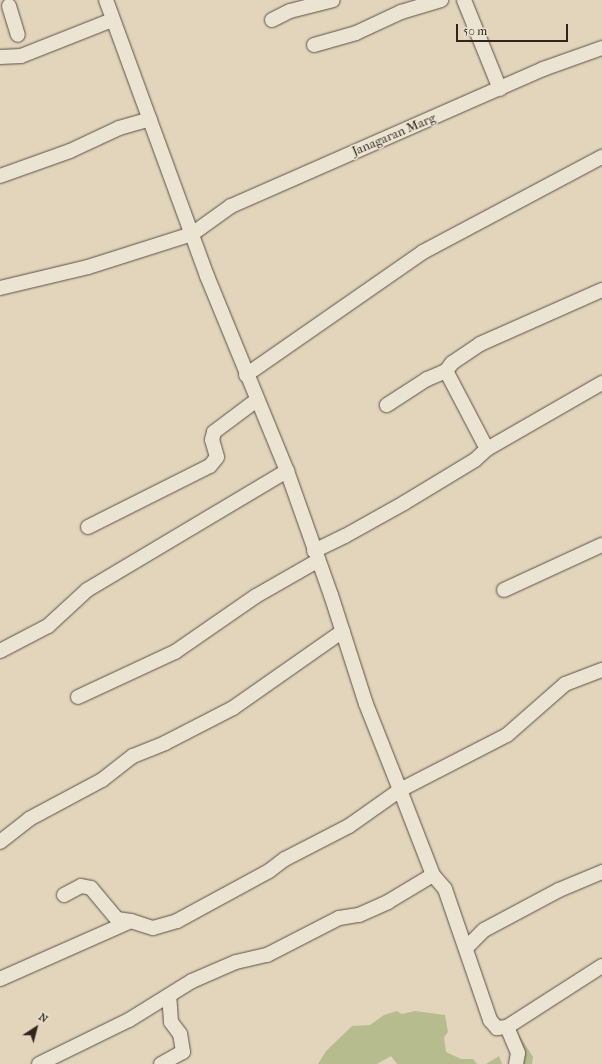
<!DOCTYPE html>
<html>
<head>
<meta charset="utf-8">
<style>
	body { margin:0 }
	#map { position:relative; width:602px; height:1064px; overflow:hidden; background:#e2d5bc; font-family:"IM FELL French Canon",serif }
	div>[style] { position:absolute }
	.green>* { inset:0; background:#b7bc8e }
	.roads { filter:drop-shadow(0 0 1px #5c5045) drop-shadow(0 0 1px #5c5045) }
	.minor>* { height:14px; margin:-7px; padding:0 7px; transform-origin:7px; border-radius:7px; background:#ece4d3 }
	span { translate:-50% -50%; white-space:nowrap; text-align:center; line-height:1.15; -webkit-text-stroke:3px #ece4d3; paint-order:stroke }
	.street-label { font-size:13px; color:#30241d }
	.north { position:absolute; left:16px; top:1008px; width:40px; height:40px; -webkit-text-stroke:3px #ece4d3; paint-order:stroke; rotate:36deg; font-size:11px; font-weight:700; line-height:16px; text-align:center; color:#30241d }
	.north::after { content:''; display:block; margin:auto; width:14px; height:18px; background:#30241d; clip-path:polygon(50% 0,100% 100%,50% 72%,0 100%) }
	.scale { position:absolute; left:456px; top:24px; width:112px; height:18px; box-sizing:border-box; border:2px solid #30241d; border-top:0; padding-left:5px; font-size:12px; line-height:14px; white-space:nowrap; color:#30241d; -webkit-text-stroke:3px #ece4d3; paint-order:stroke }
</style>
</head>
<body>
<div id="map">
	<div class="green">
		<div style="clip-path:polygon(397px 1011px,402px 1014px,415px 1011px,445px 1015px,448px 1032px,444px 1037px,446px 1052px,461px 1059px,473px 1059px,477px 1064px,397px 1064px,391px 1056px,377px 1064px,318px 1064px,326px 1051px,352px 1026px,370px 1025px,384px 1015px)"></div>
		<div style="clip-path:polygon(514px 1027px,533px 1057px,532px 1064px,522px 1064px)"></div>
		<div style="clip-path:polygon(499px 1056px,502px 1064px,482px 1064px,486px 1064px)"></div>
	</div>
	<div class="roads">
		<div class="minor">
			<div style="left:106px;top:0;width:294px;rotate:69.9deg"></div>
			<div style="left:207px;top:276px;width:211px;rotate:67.7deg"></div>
			<div style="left:287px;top:471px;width:132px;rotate:70.5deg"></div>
			<div style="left:331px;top:595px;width:114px;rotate:72.2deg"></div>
			<div style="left:366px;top:704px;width:92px;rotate:68.4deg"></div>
			<div style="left:400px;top:790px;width:120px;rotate:-27.2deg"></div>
			<div style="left:507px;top:735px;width:77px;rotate:-41.3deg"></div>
			<div style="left:565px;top:684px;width:40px;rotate:-21deg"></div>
			<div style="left:464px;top:0;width:96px;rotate:68deg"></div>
			<div style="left:9px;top:6px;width:30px;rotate:73deg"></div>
			<div style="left:272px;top:20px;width:20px;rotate:-27deg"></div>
			<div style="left:290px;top:11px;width:44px;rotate:-14.3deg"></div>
			<div style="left:314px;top:45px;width:44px;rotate:-15.9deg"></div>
			<div style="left:356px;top:33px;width:50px;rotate:-25deg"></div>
			<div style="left:401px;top:12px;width:42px;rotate:-16.7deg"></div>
			<div style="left:0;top:57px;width:21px;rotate:-3deg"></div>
			<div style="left:21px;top:56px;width:98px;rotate:-21.6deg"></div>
			<div style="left:0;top:176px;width:74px;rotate:-19.7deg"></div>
			<div style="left:70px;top:151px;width:54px;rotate:-25.1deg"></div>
			<div style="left:119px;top:128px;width:32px;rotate:-16deg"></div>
			<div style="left:0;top:288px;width:90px;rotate:-13.4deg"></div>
			<div style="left:88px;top:267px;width:109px;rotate:-17.6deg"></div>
			<div style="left:192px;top:234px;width:48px;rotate:-35.7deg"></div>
			<div style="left:231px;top:206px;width:341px;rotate:-23.7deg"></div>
			<div style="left:543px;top:69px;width:63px;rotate:-19.6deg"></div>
			<div style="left:446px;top:371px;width:10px;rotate:-53deg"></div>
			<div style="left:452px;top:363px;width:34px;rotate:-34deg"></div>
			<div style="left:480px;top:344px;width:133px;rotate:-23.9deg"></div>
			<div style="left:246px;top:375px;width:216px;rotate:-34.8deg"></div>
			<div style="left:423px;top:252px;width:203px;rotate:-28deg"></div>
			<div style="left:487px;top:449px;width:133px;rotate:-29.9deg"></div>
			<div style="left:88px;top:527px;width:136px;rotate:-26.6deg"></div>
			<div style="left:210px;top:466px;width:11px;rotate:-52deg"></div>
			<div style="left:217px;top:457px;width:18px;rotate:-106deg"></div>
			<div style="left:212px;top:440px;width:8px;rotate:-76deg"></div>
			<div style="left:214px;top:432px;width:54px;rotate:-36.7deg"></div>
			<div style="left:314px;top:551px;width:34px;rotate:-26deg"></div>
			<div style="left:345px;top:536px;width:68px;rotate:-29.2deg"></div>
			<div style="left:404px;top:503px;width:83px;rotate:-31.2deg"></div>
			<div style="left:475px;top:460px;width:16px;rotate:-43deg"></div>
			<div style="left:487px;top:449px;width:88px;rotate:-117.7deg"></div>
			<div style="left:446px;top:371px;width:21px;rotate:157deg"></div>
			<div style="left:427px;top:379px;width:48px;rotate:147deg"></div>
			<div style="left:504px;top:590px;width:108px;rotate:-24.7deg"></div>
			<div style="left:0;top:651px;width:54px;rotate:-27.5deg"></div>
			<div style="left:48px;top:626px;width:53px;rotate:-42.7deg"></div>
			<div style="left:87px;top:590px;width:233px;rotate:-30.8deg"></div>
			<div style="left:78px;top:697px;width:107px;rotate:-24.9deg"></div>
			<div style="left:175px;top:652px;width:98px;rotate:-34.7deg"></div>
			<div style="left:256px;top:596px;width:70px;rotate:-29.8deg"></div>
			<div style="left:0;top:842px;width:37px;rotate:-38deg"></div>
			<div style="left:29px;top:819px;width:83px;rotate:-28.1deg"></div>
			<div style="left:102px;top:780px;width:39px;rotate:-38deg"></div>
			<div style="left:133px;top:756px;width:35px;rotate:-22deg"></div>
			<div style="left:165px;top:743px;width:76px;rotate:-27.2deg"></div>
			<div style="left:233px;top:708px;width:134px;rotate:-35deg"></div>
			<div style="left:64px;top:895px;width:19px;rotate:-28deg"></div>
			<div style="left:81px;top:886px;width:10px;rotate:11deg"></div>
			<div style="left:91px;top:888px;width:40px;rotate:50deg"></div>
			<div style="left:117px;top:919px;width:14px;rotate:8deg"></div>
			<div style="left:466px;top:948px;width:25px;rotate:-45deg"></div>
			<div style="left:484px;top:930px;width:85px;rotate:-28.1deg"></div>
			<div style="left:559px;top:890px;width:47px;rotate:-22.7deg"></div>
			<div style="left:0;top:979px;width:143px;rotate:-23.9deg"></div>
			<div style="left:131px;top:921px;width:23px;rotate:18deg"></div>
			<div style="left:153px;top:928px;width:25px;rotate:-16deg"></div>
			<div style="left:177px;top:921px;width:105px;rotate:-28.5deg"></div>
			<div style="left:269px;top:871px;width:20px;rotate:-37deg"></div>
			<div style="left:285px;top:859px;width:72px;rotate:-27.3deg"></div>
			<div style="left:349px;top:826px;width:62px;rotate:-35.2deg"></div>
			<div style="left:400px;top:790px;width:91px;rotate:68.8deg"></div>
			<div style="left:433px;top:875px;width:18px;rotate:49deg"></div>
			<div style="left:445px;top:889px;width:139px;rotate:71deg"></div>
			<div style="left:490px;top:1020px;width:11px;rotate:49deg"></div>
			<div style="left:497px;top:1028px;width:10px;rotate:-6deg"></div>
			<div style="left:507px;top:1027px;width:113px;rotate:-32.7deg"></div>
			<div style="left:507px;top:1027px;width:28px;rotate:67deg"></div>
			<div style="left:518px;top:1053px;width:11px;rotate:100deg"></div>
			<div style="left:39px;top:1064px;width:100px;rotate:-26.1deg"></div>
			<div style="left:129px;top:1020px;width:74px;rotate:-31.8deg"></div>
			<div style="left:192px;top:981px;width:48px;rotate:-23.4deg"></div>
			<div style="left:236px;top:962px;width:32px;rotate:-13deg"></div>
			<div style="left:267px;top:955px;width:81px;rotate:-27.2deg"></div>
			<div style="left:339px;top:918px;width:20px;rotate:-9deg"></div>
			<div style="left:359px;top:915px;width:32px;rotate:-24deg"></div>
			<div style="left:388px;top:902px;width:52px;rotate:-31deg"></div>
			<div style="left:161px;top:1064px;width:25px;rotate:-29deg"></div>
			<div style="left:183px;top:1052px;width:18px;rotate:-99deg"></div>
			<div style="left:180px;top:1034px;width:15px;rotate:-127deg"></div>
			<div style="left:171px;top:1022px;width:26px;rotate:-94deg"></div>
		</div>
	</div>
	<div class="street-label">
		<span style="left:394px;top:135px;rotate:-23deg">Janagaran Marg</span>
	</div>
	<div class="north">N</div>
	<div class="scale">50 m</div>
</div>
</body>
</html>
